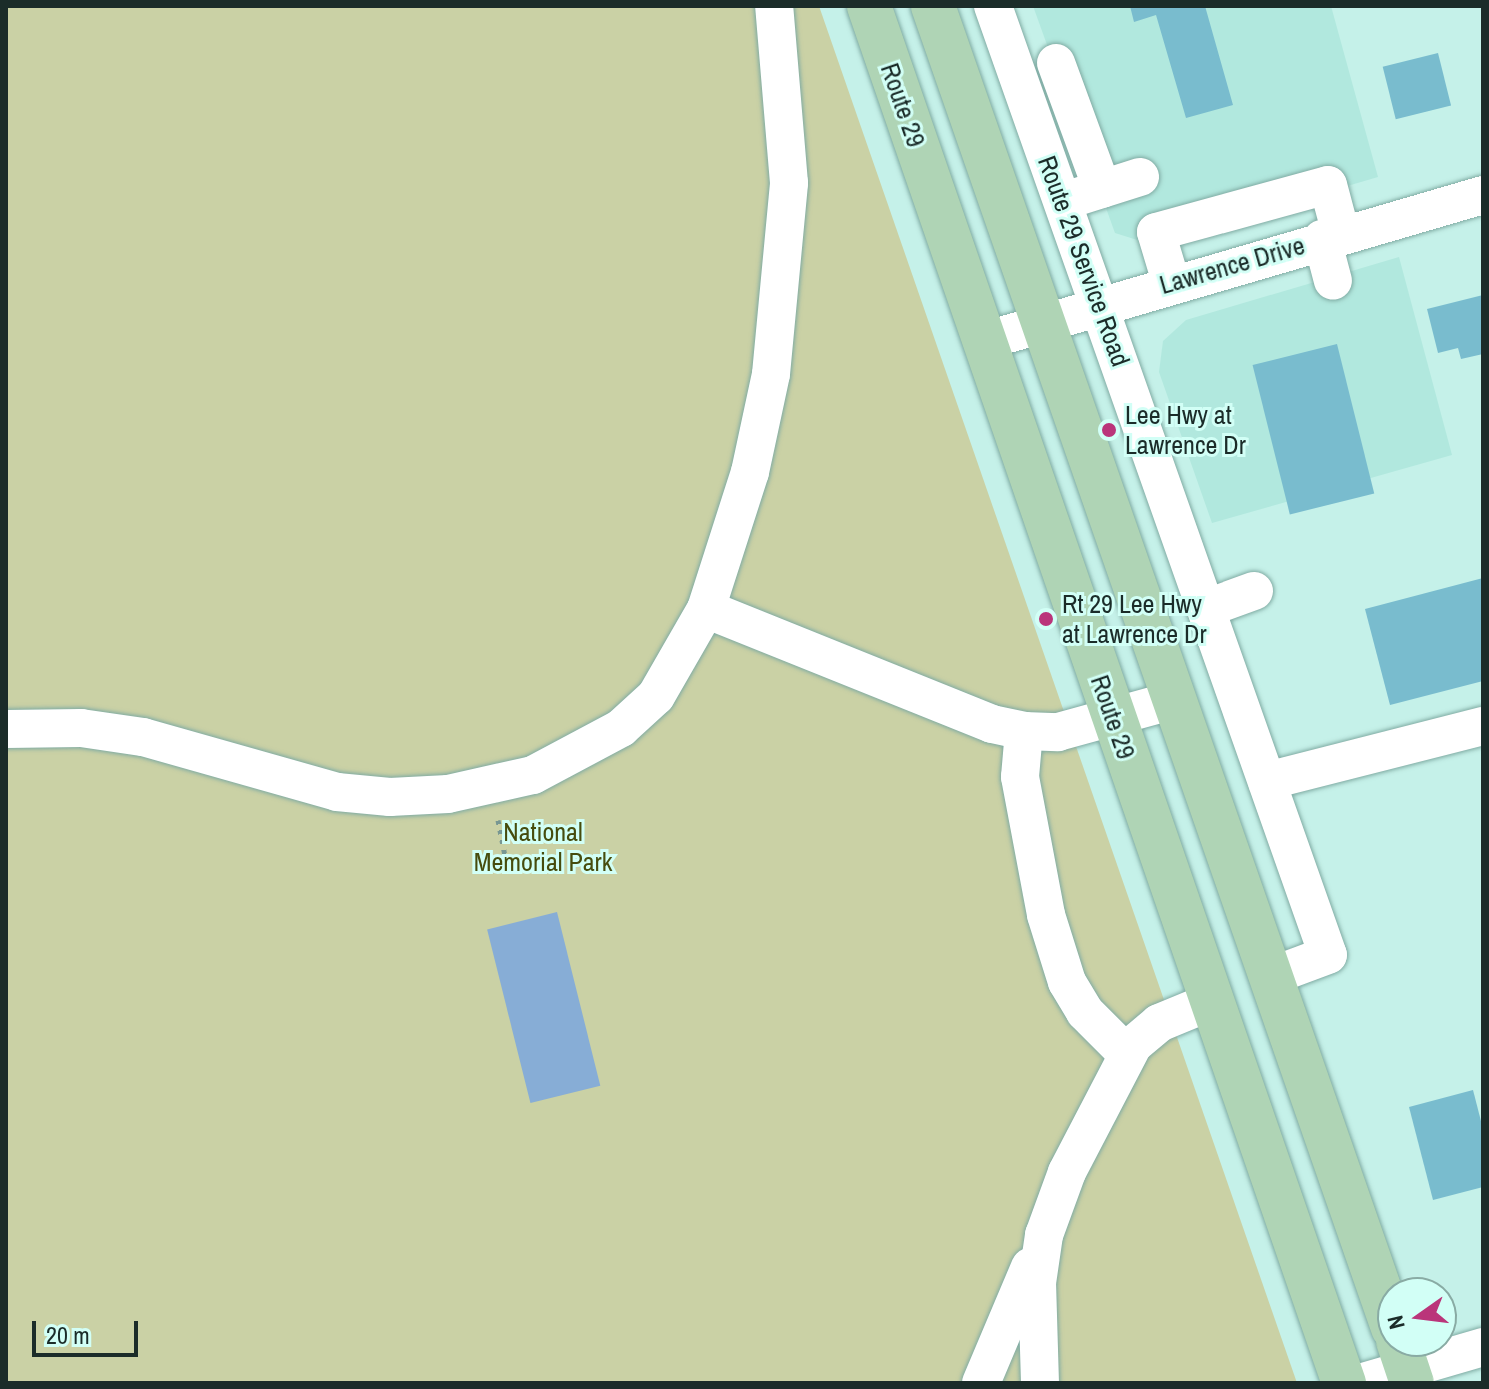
<!DOCTYPE html>
<html>
<head>
<meta charset="utf-8">
<style>
	body { margin:0 }
	#map { position:relative; width:1489px; height:1389px; overflow:hidden; background:#c5f1e9; font-family:"Archivo Narrow",sans-serif }
	div>[style] { position:absolute }
	.built>* { inset:0; background:#b1e8de }
	.green>* { inset:0; background:#cad1a5 }
	.water>* { inset:0; background:#87add6; transform-origin:0 0 }
	.building>* { inset:0; background:#79bcce; transform-origin:0 0 }
	.path>* { height:5px; margin-top:-2.5px; transform-origin:0; background:repeating-linear-gradient(90deg,#789792 0 4px,transparent 0 10px) }
	.roads { filter:drop-shadow(0 0 2px #80aba3) drop-shadow(0 0 2px #80aba3) }
	.minor>* { height:38px; margin:-19px; padding:0 19px; transform-origin:19px; border-radius:19px; background:#fff }
	.major>* { height:44px; margin:-22px; padding:0 22px; transform-origin:22px; border-radius:22px; background:#afd4b5 }
	.dots>* { width:22px; height:22px; translate:-50% -50%; box-sizing:border-box; border:4px solid #d2fff6; border-radius:50% }
	span { translate:-50% -50%; white-space:nowrap; text-align:center; line-height:1.15; -webkit-text-stroke:6px #d2fff6; paint-order:stroke }
	.street-label { font-size:26px; color:#1b2c29 }
	.poi-label { font-size:26px; color:#1b2c29 }
	.left { translate:0 -50%; text-align:left }
	.park-label { font-size:26px; color:#464c0d }
	.frame { position:absolute; inset:0; border:8px solid #1b2c29; pointer-events:none }
	.north { position:absolute; left:1377px; top:1277px; width:80px; height:80px; box-sizing:border-box; background:#d2fff6; border:2px solid #89aba4; border-radius:50%; rotate:256deg; font-size:22px; font-weight:700; line-height:32px; text-align:center; color:#1b2c29 }
	.north::after { content:''; display:block; margin:auto; width:28px; height:36px; background:#ba357a; clip-path:polygon(50% 0,100% 100%,50% 72%,0 100%) }
	.scale { position:absolute; left:32px; top:1321px; width:106px; height:36px; box-sizing:border-box; border:4px solid #1b2c29; border-top:0; padding-left:10px; font-size:24px; line-height:28px; white-space:nowrap; color:#1b2c29; -webkit-text-stroke:6px #d2fff6; paint-order:stroke }
</style>
</head>
<body>
<div id="map">
	<div class="built">
		<div style="clip-path:polygon(1033px 6px,1331px 6px,1378px 177px,1150px 244px,1115px 233px)"></div>
		<div style="clip-path:polygon(1399px 257px,1452px 455px,1212px 523px,1159px 372px,1163px 341px,1186px 320px)"></div>
	</div>
	<div class="green">
		<div style="clip-path:polygon(6px 6px,819px 6px,1297px 1383px,6px 1383px)"></div>
	</div>
	<div class="water">
		<div style="left:557px;top:912px;width:179px;height:72px;rotate:76deg"></div>
	</div>
	<div class="building">
		<div style="clip-path:polygon(1130px 6px,1205px 6px,1233px 105px,1186px 118px,1156px 15px,1134px 22px)"></div>
		<div style="left:1438px;top:53px;width:54px;height:57px;rotate:76deg"></div>
		<div style="clip-path:polygon(1483px 295px,1483px 354px,1461px 359px,1458px 348px,1438px 353px,1427px 309px)"></div>
		<div style="left:1337px;top:344px;width:154px;height:87px;rotate:76deg"></div>
		<div style="clip-path:polygon(1483px 578px,1483px 681px,1390px 705px,1365px 609px)"></div>
		<div style="clip-path:polygon(1473px 1090px,1483px 1129px,1483px 1187px,1433px 1200px,1409px 1107px)"></div>
	</div>
	<div class="path">
		<div style="left:498px;top:820px;width:47px;rotate:78.9deg"></div>
	</div>
	<div class="roads">
		<div class="minor">
			<div style="left:993px;top:6px;width:1006px;rotate:70.56deg"></div>
			<div style="left:1328px;top:955px;width:63px;rotate:159.6deg"></div>
			<div style="left:1056px;top:63px;width:134px;rotate:69.9deg"></div>
			<div style="left:1080px;top:196px;width:63px;rotate:-17.6deg"></div>
			<div style="left:1322px;top:239px;width:43px;rotate:75.3deg"></div>
			<div style="left:1171px;top:282px;width:52px;rotate:-106.7deg"></div>
			<div style="left:1156px;top:232px;width:178px;rotate:-15.3deg"></div>
			<div style="left:1328px;top:185px;width:51px;rotate:75.1deg"></div>
			<div style="left:984px;top:341px;width:520px;rotate:-16.31deg"></div>
			<div style="left:1207px;top:608px;width:50px;rotate:-19.9deg"></div>
			<div style="left:706px;top:609px;width:308px;rotate:21.9deg"></div>
			<div style="left:992px;top:724px;width:33px;rotate:12deg"></div>
			<div style="left:1024px;top:731px;width:34px;rotate:2deg"></div>
			<div style="left:1058px;top:732px;width:120px;rotate:-15.4deg"></div>
			<div style="left:6px;top:729px;width:75px;rotate:-0.8deg"></div>
			<div style="left:81px;top:728px;width:63px;rotate:8.3deg"></div>
			<div style="left:143px;top:737px;width:202px;rotate:15.8deg"></div>
			<div style="left:337px;top:792px;width:53px;rotate:5.4deg"></div>
			<div style="left:390px;top:797px;width:58px;rotate:-3deg"></div>
			<div style="left:448px;top:794px;width:87px;rotate:-12.6deg"></div>
			<div style="left:533px;top:775px;width:100px;rotate:-28.1deg"></div>
			<div style="left:621px;top:728px;width:47px;rotate:-42.4deg"></div>
			<div style="left:656px;top:696px;width:100px;rotate:-60.1deg"></div>
			<div style="left:706px;top:609px;width:144px;rotate:-72.2deg"></div>
			<div style="left:750px;top:472px;width:100px;rotate:-77.9deg"></div>
			<div style="left:771px;top:374px;width:192px;rotate:-84.6deg"></div>
			<div style="left:789px;top:183px;width:178px;rotate:-94.8deg"></div>
			<div style="left:1024px;top:731px;width:46px;rotate:95deg"></div>
			<div style="left:1020px;top:777px;width:140px;rotate:79.3deg"></div>
			<div style="left:1046px;top:915px;width:70px;rotate:72.6deg"></div>
			<div style="left:1067px;top:982px;width:35px;rotate:59deg"></div>
			<div style="left:1085px;top:1012px;width:58px;rotate:45deg"></div>
			<div style="left:1267px;top:781px;width:223px;rotate:-14.3deg"></div>
			<div style="left:981px;top:1383px;width:126px;rotate:-67.1deg"></div>
			<div style="left:1040px;top:1383px;width:100px;rotate:-91.7deg"></div>
			<div style="left:1037px;top:1283px;width:49px;rotate:-81.7deg"></div>
			<div style="left:1044px;top:1235px;width:67px;rotate:-69.9deg"></div>
			<div style="left:1067px;top:1172px;width:143px;rotate:-62.5deg"></div>
			<div style="left:1133px;top:1045px;width:34px;rotate:-40deg"></div>
			<div style="left:1159px;top:1023px;width:57px;rotate:-22.5deg"></div>
			<div style="left:1360px;top:1383px;width:128px;rotate:-16.3deg"></div>
		</div>
		<div class="major">
			<div style="left:869px;top:6px;width:1457px;rotate:70.97deg"></div>
			<div style="left:933px;top:6px;width:1400px;rotate:70.81deg"></div>
			<div style="left:1398px;top:1341px;width:44px;rotate:71.6deg"></div>
		</div>
	</div>
	<div class="dots">
		<div style="left:1109px;top:430px;background:#ba357a"></div>
		<div style="left:1046px;top:619px;background:#ba357a"></div>
	</div>
	<div class="street-label">
		<span style="left:903px;top:105px;rotate:71deg">Route 29</span>
		<span style="left:1084px;top:261px;rotate:70deg">Route 29 Service Road</span>
		<span style="left:1232px;top:265px;rotate:-16deg">Lawrence Drive</span>
		<span style="left:1113px;top:717px;rotate:71deg">Route 29</span>
	</div>
	<div class="poi-label">
		<span class="left" style="left:1125px;top:430px">Lee Hwy at<br>Lawrence Dr</span>
		<span class="left" style="left:1062px;top:619px">Rt 29 Lee Hwy<br>at Lawrence Dr</span>
	</div>
	<div class="park-label">
		<span style="left:543px;top:847px">National<br>Memorial Park</span>
	</div>
	<div class="frame"></div>
	<div class="north">N</div>
	<div class="scale">20 m</div>
</div>
</body>
</html>
